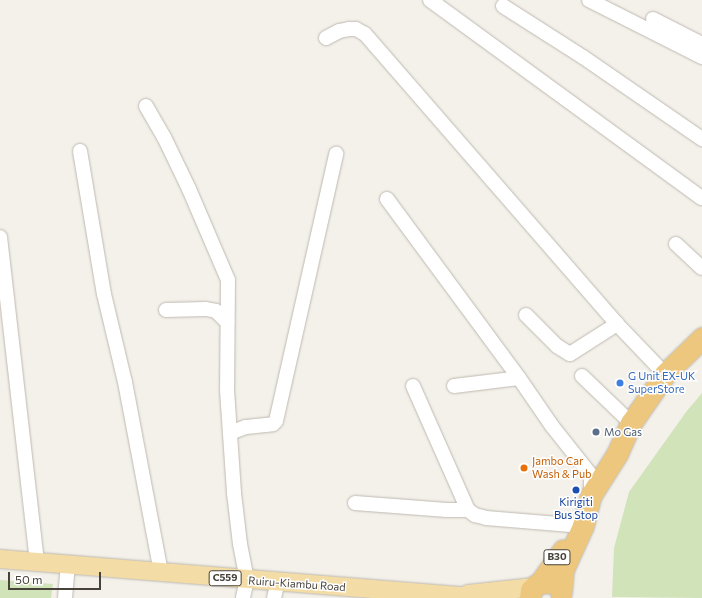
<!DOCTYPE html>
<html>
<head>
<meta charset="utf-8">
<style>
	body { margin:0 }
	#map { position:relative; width:702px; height:598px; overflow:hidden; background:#f4f1eb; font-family:Commissioner,sans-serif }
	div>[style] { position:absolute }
	.green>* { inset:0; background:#d0e3b9 }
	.roads { filter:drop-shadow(0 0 1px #beb9af) drop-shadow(0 0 1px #beb9af) }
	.minor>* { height:14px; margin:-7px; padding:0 7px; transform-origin:7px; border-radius:7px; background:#fff }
	.major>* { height:18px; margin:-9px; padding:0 9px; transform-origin:9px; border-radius:9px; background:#f3dca5 }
	.highway>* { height:21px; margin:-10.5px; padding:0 10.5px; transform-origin:10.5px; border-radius:10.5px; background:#edc77d }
	.dots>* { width:11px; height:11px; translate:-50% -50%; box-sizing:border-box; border:2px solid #fff; border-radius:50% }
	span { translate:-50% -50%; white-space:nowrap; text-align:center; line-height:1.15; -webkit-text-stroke:3px #fff; paint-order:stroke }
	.shield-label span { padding:1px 3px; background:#fff; border:1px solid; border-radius:3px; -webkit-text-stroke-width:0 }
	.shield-label { font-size:10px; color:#47423a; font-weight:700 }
	.shop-label { font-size:11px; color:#366cbe }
	.left { translate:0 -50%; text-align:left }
	.service-label { font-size:11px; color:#4e5e75 }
	.food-label { font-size:11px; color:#c56008 }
	.transit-label { font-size:11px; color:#164399 }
	.street-label { font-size:11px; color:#47423a }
	.scale { position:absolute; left:8px; top:572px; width:93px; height:18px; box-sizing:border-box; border:2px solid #47423a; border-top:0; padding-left:5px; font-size:12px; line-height:14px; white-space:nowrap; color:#47423a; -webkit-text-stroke:3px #fff; paint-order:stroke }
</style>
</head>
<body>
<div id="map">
	<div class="green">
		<div style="clip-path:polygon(702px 393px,702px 598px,612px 597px,614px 548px,629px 492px,686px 412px)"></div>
		<div style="clip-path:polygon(0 580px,53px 584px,51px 598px,0 598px)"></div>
	</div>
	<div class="roads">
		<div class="minor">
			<div style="left:430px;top:0;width:336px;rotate:36.1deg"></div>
			<div style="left:589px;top:0;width:127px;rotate:26.8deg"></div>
			<div style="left:503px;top:6px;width:95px;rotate:32.5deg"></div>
			<div style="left:583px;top:57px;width:145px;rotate:34.6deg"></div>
			<div style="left:653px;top:19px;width:55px;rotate:27deg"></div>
			<div style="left:326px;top:38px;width:15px;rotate:-28deg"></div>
			<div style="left:339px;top:31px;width:10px;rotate:-11deg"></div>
			<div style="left:349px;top:29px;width:7px"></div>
			<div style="left:356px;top:29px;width:10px;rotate:29deg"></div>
			<div style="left:365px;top:34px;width:384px;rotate:49deg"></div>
			<div style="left:617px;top:324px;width:69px;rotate:46.2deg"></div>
			<div style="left:146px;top:106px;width:36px;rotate:60deg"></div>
			<div style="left:164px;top:137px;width:58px;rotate:64.3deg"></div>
			<div style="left:189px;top:189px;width:99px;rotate:66.8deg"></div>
			<div style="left:228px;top:280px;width:110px;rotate:90.5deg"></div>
			<div style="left:227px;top:390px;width:103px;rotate:86.1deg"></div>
			<div style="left:234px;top:493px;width:51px;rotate:83.3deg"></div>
			<div style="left:240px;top:544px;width:37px;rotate:79deg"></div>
			<div style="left:247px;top:580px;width:18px;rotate:103deg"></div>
			<div style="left:80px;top:151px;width:145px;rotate:80.5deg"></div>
			<div style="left:104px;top:294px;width:90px;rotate:76.6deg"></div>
			<div style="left:125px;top:382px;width:194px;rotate:79.3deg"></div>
			<div style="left:387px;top:199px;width:222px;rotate:53.6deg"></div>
			<div style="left:519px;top:378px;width:58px;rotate:55.5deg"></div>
			<div style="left:552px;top:426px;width:63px;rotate:51.5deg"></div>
			<div style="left:591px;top:475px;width:20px;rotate:90deg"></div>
			<div style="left:0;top:237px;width:328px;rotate:83.5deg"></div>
			<div style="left:676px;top:244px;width:35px;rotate:43deg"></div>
			<div style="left:166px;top:310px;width:40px;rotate:-1.4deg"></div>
			<div style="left:206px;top:309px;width:10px;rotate:11deg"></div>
			<div style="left:216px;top:311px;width:16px;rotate:45deg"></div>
			<div style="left:526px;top:315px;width:44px;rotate:45deg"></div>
			<div style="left:557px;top:346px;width:15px;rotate:32deg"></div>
			<div style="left:570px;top:354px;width:56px;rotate:-32.6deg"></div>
			<div style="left:582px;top:376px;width:68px;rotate:43.8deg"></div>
			<div style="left:413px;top:386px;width:136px;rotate:66.1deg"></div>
			<div style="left:468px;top:510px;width:9px;rotate:36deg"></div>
			<div style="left:475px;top:515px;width:11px;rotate:15deg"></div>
			<div style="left:486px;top:518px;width:97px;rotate:4.7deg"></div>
			<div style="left:454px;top:386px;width:65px;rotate:-7deg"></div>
			<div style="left:230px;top:433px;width:17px;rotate:-21deg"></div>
			<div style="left:246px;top:427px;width:27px;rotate:-6deg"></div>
			<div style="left:273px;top:424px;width:4px;rotate:-45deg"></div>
			<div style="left:276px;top:421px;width:274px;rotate:-77.3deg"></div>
			<div style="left:355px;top:503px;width:92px;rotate:4.4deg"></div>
			<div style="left:447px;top:510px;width:21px"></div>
			<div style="left:65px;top:598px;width:32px;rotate:-85deg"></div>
			<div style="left:274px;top:598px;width:17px;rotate:-77deg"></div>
		</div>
		<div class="major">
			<div style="left:0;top:559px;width:483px;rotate:4.6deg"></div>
			<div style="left:468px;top:594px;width:66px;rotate:-6.1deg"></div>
		</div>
		<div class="highway">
			<div style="left:540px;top:583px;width:40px;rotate:-55.1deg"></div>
			<div style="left:561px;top:593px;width:23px;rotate:-85deg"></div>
			<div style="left:563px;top:570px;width:48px;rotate:-65.6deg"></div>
			<div style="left:583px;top:526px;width:32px;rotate:-76deg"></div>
			<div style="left:591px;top:495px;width:49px;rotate:-57.6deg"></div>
			<div style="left:617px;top:454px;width:34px;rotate:-66deg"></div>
			<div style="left:631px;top:423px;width:60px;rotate:-55.2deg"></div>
			<div style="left:665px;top:374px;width:52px;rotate:-44.2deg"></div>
			<div style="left:530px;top:598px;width:8px;rotate:-83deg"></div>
			<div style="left:531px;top:590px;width:7px;rotate:-45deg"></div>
			<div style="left:536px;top:585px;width:9px;rotate:-21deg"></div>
			<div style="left:544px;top:582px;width:8px;rotate:7deg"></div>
		</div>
	</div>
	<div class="dots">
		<div style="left:620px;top:383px;background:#3f7fe0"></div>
		<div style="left:596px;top:432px;background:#5c6f8a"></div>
		<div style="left:524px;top:468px;background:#e8710a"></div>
		<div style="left:576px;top:490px;background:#1a4fb4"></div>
	</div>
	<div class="shield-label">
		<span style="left:557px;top:557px">B30</span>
		<span style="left:225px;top:578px">C559</span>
	</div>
	<div class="shop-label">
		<span class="left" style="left:628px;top:383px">G Unit EX-UK<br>SuperStore</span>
	</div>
	<div class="service-label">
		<span class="left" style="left:604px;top:432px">Mo Gas</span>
	</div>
	<div class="food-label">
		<span class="left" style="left:532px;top:468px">Jambo Car<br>Wash &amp; Pub</span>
	</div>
	<div class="transit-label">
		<span style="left:576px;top:509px">Kirigiti<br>Bus Stop</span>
	</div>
	<div class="street-label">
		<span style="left:297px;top:584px;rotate:4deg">Ruiru-Kiambu Road</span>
	</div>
	<div class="scale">50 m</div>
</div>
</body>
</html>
